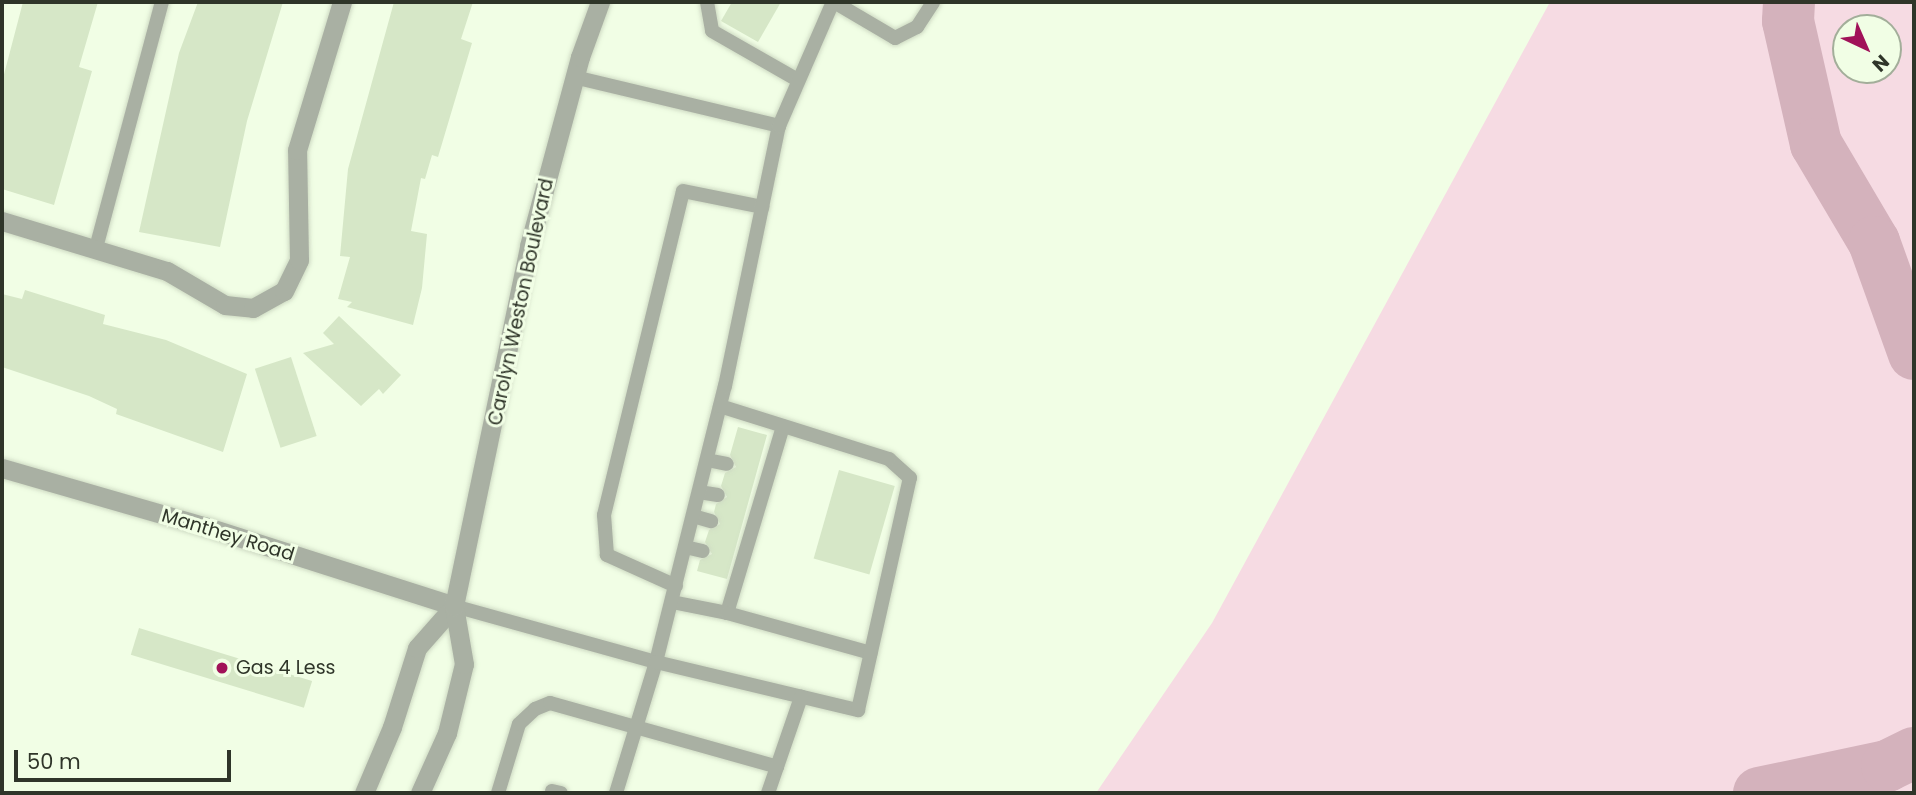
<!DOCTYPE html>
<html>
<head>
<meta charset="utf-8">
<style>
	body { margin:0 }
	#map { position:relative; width:1916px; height:795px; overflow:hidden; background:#f1fee5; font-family:Poppins,sans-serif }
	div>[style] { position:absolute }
	.green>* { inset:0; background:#f6dbe3 }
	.river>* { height:52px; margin:-26px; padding:0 26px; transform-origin:26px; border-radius:26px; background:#d4b2bc }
	.building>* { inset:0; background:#d6e7c7; transform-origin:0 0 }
	.roads { filter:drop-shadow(0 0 2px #cedac3) drop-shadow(0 0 2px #cedac3) }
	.service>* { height:14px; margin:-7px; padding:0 7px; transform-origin:7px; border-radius:7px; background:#a9b0a3 }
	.minor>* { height:19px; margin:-9.5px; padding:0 9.5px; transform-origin:9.5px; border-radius:9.5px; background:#a9b0a3 }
	.tertiary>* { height:19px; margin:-9.5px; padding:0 9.5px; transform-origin:9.5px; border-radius:9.5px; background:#a9b0a3 }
	.dots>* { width:19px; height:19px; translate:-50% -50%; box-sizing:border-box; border:4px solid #f1fee5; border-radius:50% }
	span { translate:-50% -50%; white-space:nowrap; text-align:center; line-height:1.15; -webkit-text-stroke:6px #f1fee5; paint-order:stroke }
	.street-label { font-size:19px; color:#2f3529 }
	.poi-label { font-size:19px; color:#2f3529 }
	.left { translate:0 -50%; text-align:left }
	.frame { position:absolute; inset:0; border:4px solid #2f3529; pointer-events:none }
	.north { position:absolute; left:1832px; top:14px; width:70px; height:70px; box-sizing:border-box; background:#f1fee5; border:2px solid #a3ae9a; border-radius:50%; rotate:136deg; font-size:19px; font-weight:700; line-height:28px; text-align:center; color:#2f3529 }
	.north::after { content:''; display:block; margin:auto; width:24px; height:32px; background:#a11259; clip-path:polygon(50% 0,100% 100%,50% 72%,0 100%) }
	.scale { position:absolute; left:14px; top:750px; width:217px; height:32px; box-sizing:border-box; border:4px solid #2f3529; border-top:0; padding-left:9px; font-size:21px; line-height:24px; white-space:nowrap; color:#2f3529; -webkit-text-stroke:5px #f1fee5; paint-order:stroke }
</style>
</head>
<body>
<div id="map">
	<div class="green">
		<div style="clip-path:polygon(evenodd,1550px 2px,1914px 2px,1914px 793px,1096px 793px,1212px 623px,1550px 2px,1846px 28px,1888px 28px,1888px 70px,1846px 70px,1846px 28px)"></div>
	</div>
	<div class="river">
		<div style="left:1789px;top:2px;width:19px;rotate:93deg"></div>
		<div style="left:1788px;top:21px;width:126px;rotate:77.2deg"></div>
		<div style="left:1816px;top:144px;width:114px;rotate:59.4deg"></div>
		<div style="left:1874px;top:242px;width:119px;rotate:70.3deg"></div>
		<div style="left:1759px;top:793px;width:131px;rotate:-11.9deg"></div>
		<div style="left:1887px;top:766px;width:30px;rotate:-26deg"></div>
	</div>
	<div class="building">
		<div style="clip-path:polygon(23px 2px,98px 2px,79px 67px,92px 71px,54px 205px,2px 189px,2px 82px)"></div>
		<div style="clip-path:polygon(198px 2px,283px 2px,247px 121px,220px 247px,139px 232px,179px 53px)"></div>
		<div style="clip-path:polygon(394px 2px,473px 2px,461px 39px,472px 43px,438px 157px,432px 155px,425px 179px,421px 178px,411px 231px,427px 234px,422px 288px,413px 325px,347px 307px,352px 302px,338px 299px,350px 257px,340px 256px,348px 169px)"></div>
		<div style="clip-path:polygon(732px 2px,781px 2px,758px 42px,721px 21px)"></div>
		<div style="clip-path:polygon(25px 290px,105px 315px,103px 324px,166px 340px,247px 374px,223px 452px,116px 414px,117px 409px,89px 396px,2px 367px,2px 294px,22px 299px)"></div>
		<div style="clip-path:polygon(339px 316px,401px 375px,383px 394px,379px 389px,361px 406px,303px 353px,334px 344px,323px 333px)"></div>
		<div style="left:291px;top:357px;width:83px;height:38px;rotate:72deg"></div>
		<div style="clip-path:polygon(738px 427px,767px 435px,727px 579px,697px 571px,700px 560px,712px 554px,705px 542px,709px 530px,720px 524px,714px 512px,716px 504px,727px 497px,721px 486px,725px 473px,736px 467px,730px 455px)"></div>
		<div style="left:839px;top:470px;width:58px;height:92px;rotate:16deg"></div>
		<div style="left:139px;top:628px;width:181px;height:28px;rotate:17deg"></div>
	</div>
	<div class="roads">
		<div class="service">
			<div style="left:707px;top:2px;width:29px;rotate:80deg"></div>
			<div style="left:712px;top:31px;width:99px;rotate:29.7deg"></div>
			<div style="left:834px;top:2px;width:71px;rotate:30.5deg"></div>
			<div style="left:895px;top:38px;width:25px;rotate:-27deg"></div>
			<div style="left:917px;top:27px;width:30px;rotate:-57deg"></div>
			<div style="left:574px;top:77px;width:211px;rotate:13.4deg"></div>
			<div style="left:96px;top:248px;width:255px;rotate:-75deg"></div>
			<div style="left:707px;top:460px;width:20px;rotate:11deg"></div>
			<div style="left:699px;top:492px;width:19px;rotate:9deg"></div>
			<div style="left:693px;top:516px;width:19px;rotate:16deg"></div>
			<div style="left:685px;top:547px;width:18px;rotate:13deg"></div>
			<div style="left:676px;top:586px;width:76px;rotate:-155.8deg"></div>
			<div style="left:607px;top:555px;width:40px;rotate:-94.3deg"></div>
			<div style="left:604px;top:515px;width:333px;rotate:-76.3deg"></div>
			<div style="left:683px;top:191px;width:81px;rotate:11.4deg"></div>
			<div style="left:672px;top:602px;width:56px;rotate:11.3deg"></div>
			<div style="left:727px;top:613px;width:195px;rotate:-73.3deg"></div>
			<div style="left:454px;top:606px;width:210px;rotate:15.5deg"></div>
			<div style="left:656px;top:662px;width:284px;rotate:-76deg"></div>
			<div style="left:725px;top:386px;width:266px;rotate:-78.3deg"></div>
			<div style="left:779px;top:126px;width:135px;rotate:-66.5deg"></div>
			<div style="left:727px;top:613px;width:149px;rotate:15.5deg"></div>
			<div style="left:552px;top:791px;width:9px;rotate:13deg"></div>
			<div style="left:498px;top:793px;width:72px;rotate:-73.1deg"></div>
			<div style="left:519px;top:724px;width:22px;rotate:-43deg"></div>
			<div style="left:535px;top:709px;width:16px;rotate:-22deg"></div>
			<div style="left:550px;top:703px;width:236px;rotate:15.7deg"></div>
			<div style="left:616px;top:793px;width:137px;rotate:-73deg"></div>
			<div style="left:656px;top:662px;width:208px;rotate:13.4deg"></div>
			<div style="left:858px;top:710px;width:238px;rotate:-77.4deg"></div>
			<div style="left:910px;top:478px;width:28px;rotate:-138deg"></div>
			<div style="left:889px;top:459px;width:177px;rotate:-162.6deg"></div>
			<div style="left:768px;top:793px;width:102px;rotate:-71deg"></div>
		</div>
		<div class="minor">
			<div style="left:2px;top:221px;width:172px;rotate:16.9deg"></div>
			<div style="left:167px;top:271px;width:67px;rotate:30.4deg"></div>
			<div style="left:225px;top:305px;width:28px;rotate:6deg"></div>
			<div style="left:253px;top:308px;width:35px;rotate:-29deg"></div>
			<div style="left:284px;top:291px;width:34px;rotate:-64deg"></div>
			<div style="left:299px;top:260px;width:110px;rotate:-91deg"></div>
			<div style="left:297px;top:150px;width:155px;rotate:-73.1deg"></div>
		</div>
		<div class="tertiary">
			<div style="left:2px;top:468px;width:213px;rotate:16.1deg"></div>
			<div style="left:207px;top:527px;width:259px;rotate:17.7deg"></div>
			<div style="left:364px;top:793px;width:72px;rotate:-67deg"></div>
			<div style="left:392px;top:727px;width:83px;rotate:-72.4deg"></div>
			<div style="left:417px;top:648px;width:56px;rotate:-48.6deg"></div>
			<div style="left:420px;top:793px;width:66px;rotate:-65.8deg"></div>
			<div style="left:447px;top:733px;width:71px;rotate:-76.2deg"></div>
			<div style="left:464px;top:664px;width:59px;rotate:-99.8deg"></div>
			<div style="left:454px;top:606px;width:368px;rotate:-78.2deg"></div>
			<div style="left:529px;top:246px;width:196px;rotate:-74.9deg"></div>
			<div style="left:580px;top:57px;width:59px;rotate:-70deg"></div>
		</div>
	</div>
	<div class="dots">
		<div style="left:222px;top:668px;background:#a11259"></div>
	</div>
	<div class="street-label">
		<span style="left:521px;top:302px;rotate:-78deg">Carolyn Weston Boulevard</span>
		<span style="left:228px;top:535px;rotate:17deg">Manthey Road</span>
	</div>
	<div class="poi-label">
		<span class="left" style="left:236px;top:668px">Gas 4 Less</span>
	</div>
	<div class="frame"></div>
	<div class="north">N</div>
	<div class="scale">50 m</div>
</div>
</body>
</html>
